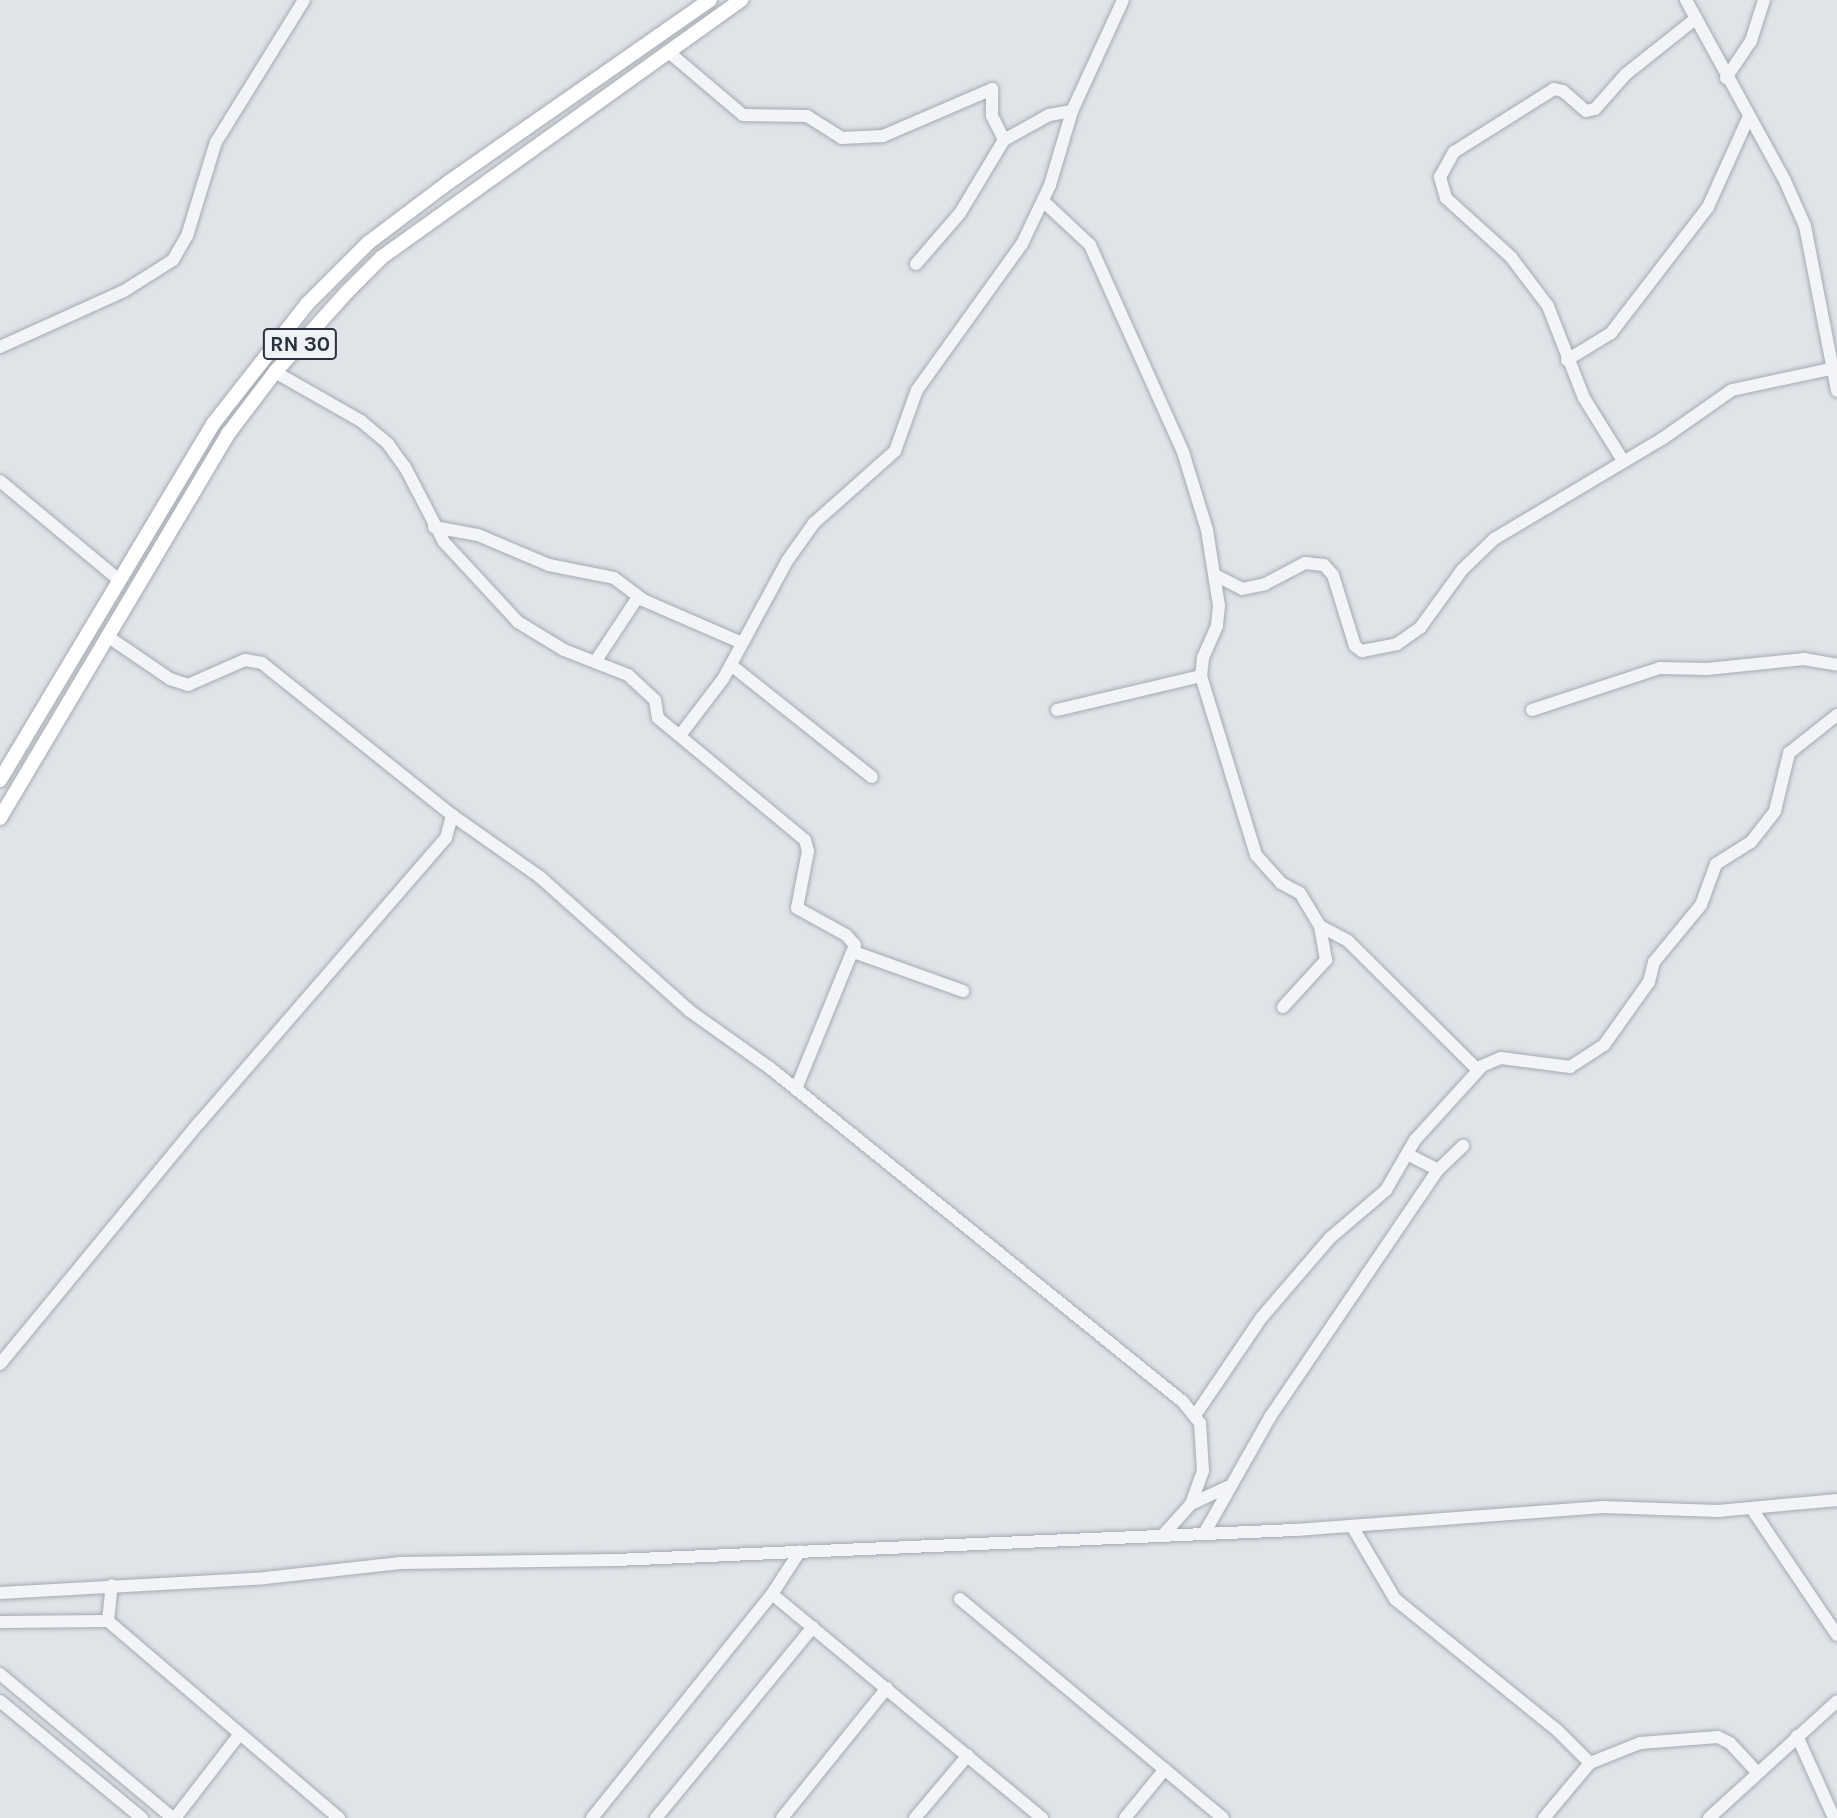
<!DOCTYPE html>
<html>
<head>
<meta charset="utf-8">
<style>
	body { margin:0 }
	#map { position:relative; width:1837px; height:1818px; overflow:hidden; background:#e0e3e8; font-family:Karla,sans-serif }
	div>[style] { position:absolute }
	.roads { filter:drop-shadow(0 0 2px #a5aab2) drop-shadow(0 0 2px #a5aab2) }
	.minor>* { height:12px; margin:-6px; padding:0 6px; transform-origin:6px; border-radius:6px; background:#f2f4f7 }
	.major>* { height:14px; margin:-7px; padding:0 7px; transform-origin:7px; border-radius:7px; background:#fff }
	span { translate:-50% -50%; white-space:nowrap; text-align:center; line-height:1.15; -webkit-text-stroke:6px #eff2f6; paint-order:stroke }
	.shield-label span { padding:2px 5px; background:#eff2f6; border:2px solid; border-radius:5px; -webkit-text-stroke-width:0 }
	.shield-label { font-size:21px; color:#29313f; font-weight:700 }
</style>
</head>
<body>
<div id="map">
	<div class="roads">
		<div class="minor">
			<div style="left:1686px;top:0;width:206px;rotate:61.3deg"></div>
			<div style="left:1785px;top:181px;width:49px;rotate:66deg"></div>
			<div style="left:1805px;top:226px;width:168px;rotate:79deg"></div>
			<div style="left:671px;top:54px;width:94px;rotate:40.3deg"></div>
			<div style="left:743px;top:115px;width:64px;rotate:0.9deg"></div>
			<div style="left:807px;top:116px;width:41px;rotate:32.2deg"></div>
			<div style="left:842px;top:138px;width:41px;rotate:-2.8deg"></div>
			<div style="left:883px;top:136px;width:119px;rotate:-23.3deg"></div>
			<div style="left:992px;top:89px;width:27px;rotate:90deg"></div>
			<div style="left:992px;top:116px;width:27px;rotate:63deg"></div>
			<div style="left:1726px;top:78px;width:45px;rotate:-56deg"></div>
			<div style="left:1751px;top:41px;width:43px;rotate:-72.4deg"></div>
			<div style="left:1043px;top:201px;width:64px;rotate:43.1deg"></div>
			<div style="left:1090px;top:245px;width:227px;rotate:65.8deg"></div>
			<div style="left:1183px;top:452px;width:82px;rotate:72.9deg"></div>
			<div style="left:1207px;top:530px;width:77px;rotate:81deg"></div>
			<div style="left:1219px;top:606px;width:20px;rotate:96deg"></div>
			<div style="left:1217px;top:626px;width:35px;rotate:114deg"></div>
			<div style="left:1203px;top:658px;width:18px;rotate:96deg"></div>
			<div style="left:1201px;top:676px;width:187px;rotate:72.9deg"></div>
			<div style="left:1256px;top:855px;width:38px;rotate:48deg"></div>
			<div style="left:1281px;top:883px;width:21px;rotate:28deg"></div>
			<div style="left:1300px;top:893px;width:39px;rotate:59deg"></div>
			<div style="left:1320px;top:926px;width:32px;rotate:28deg"></div>
			<div style="left:1348px;top:941px;width:183px;rotate:44.8deg"></div>
			<div style="left:916px;top:264px;width:67px;rotate:-49.2deg"></div>
			<div style="left:960px;top:213px;width:85px;rotate:-58.9deg"></div>
			<div style="left:1004px;top:140px;width:51px;rotate:-29.1deg"></div>
			<div style="left:1049px;top:115px;width:23px;rotate:-10deg"></div>
			<div style="left:0;top:347px;width:136px;rotate:-24.3deg"></div>
			<div style="left:124px;top:291px;width:58px;rotate:-32.3deg"></div>
			<div style="left:173px;top:260px;width:28px;rotate:-60deg"></div>
			<div style="left:187px;top:236px;width:98px;rotate:-72.9deg"></div>
			<div style="left:216px;top:142px;width:167px;rotate:-58.2deg"></div>
			<div style="left:1567px;top:360px;width:52px;rotate:-31.5deg"></div>
			<div style="left:1611px;top:333px;width:159px;rotate:-52.4deg"></div>
			<div style="left:1708px;top:207px;width:100px;rotate:-65.7deg"></div>
			<div style="left:275px;top:372px;width:99px;rotate:29.7deg"></div>
			<div style="left:361px;top:421px;width:35px;rotate:40deg"></div>
			<div style="left:388px;top:444px;width:29px;rotate:54deg"></div>
			<div style="left:405px;top:467px;width:85px;rotate:62.5deg"></div>
			<div style="left:444px;top:542px;width:109px;rotate:47.2deg"></div>
			<div style="left:518px;top:622px;width:54px;rotate:31.3deg"></div>
			<div style="left:564px;top:650px;width:69px;rotate:21.3deg"></div>
			<div style="left:628px;top:675px;width:37px;rotate:43deg"></div>
			<div style="left:655px;top:700px;width:18px;rotate:81deg"></div>
			<div style="left:658px;top:718px;width:191px;rotate:39.7deg"></div>
			<div style="left:805px;top:840px;width:11px;rotate:75deg"></div>
			<div style="left:808px;top:851px;width:58px;rotate:100.9deg"></div>
			<div style="left:797px;top:908px;width:56px;rotate:28.9deg"></div>
			<div style="left:846px;top:935px;width:13px;rotate:48deg"></div>
			<div style="left:855px;top:945px;width:156px;rotate:112.3deg"></div>
			<div style="left:1622px;top:459px;width:72px;rotate:-121.9deg"></div>
			<div style="left:1584px;top:398px;width:99px;rotate:-111.4deg"></div>
			<div style="left:1548px;top:306px;width:61px;rotate:-127.1deg"></div>
			<div style="left:1511px;top:257px;width:88px;rotate:-137.8deg"></div>
			<div style="left:1446px;top:198px;width:22px;rotate:-106deg"></div>
			<div style="left:1440px;top:177px;width:29px;rotate:-61deg"></div>
			<div style="left:1454px;top:152px;width:118px;rotate:-32.2deg"></div>
			<div style="left:1554px;top:89px;width:9px;rotate:13deg"></div>
			<div style="left:1563px;top:91px;width:30px;rotate:41deg"></div>
			<div style="left:1586px;top:111px;width:9px;rotate:-13deg"></div>
			<div style="left:1595px;top:109px;width:47px;rotate:-48.5deg"></div>
			<div style="left:1626px;top:74px;width:87px;rotate:-38.5deg"></div>
			<div style="left:0;top:481px;width:153px;rotate:39.7deg"></div>
			<div style="left:434px;top:527px;width:45px;rotate:10.3deg"></div>
			<div style="left:478px;top:535px;width:77px;rotate:22.9deg"></div>
			<div style="left:549px;top:565px;width:66px;rotate:11.3deg"></div>
			<div style="left:614px;top:578px;width:36px;rotate:37deg"></div>
			<div style="left:643px;top:600px;width:108px;rotate:23.5deg"></div>
			<div style="left:1215px;top:575px;width:30px;rotate:27deg"></div>
			<div style="left:1242px;top:589px;width:24px;rotate:-12deg"></div>
			<div style="left:1265px;top:584px;width:45px;rotate:-27.7deg"></div>
			<div style="left:1305px;top:563px;width:19px;rotate:6deg"></div>
			<div style="left:1324px;top:565px;width:13px;rotate:48deg"></div>
			<div style="left:1333px;top:575px;width:74px;rotate:72.8deg"></div>
			<div style="left:1355px;top:646px;width:9px;rotate:36deg"></div>
			<div style="left:1362px;top:651px;width:36px;rotate:-11deg"></div>
			<div style="left:1397px;top:644px;width:28px;rotate:-35deg"></div>
			<div style="left:1420px;top:628px;width:72px;rotate:-54.1deg"></div>
			<div style="left:1462px;top:570px;width:45px;rotate:-44.1deg"></div>
			<div style="left:1494px;top:539px;width:196px;rotate:-30.8deg"></div>
			<div style="left:1662px;top:439px;width:85px;rotate:-35deg"></div>
			<div style="left:1732px;top:390px;width:100px;rotate:-12.1deg"></div>
			<div style="left:110px;top:638px;width:73px;rotate:34.3deg"></div>
			<div style="left:170px;top:679px;width:19px;rotate:18deg"></div>
			<div style="left:188px;top:685px;width:62px;rotate:-23.7deg"></div>
			<div style="left:245px;top:660px;width:17px;rotate:10deg"></div>
			<div style="left:262px;top:663px;width:243px;rotate:38.7deg"></div>
			<div style="left:452px;top:815px;width:108px;rotate:35.2deg"></div>
			<div style="left:540px;top:877px;width:201px;rotate:41.8deg"></div>
			<div style="left:690px;top:1011px;width:98px;rotate:35.5deg"></div>
			<div style="left:770px;top:1068px;width:531px;rotate:38.96deg"></div>
			<div style="left:1183px;top:1402px;width:27px;rotate:51deg"></div>
			<div style="left:1200px;top:1423px;width:48px;rotate:86.4deg"></div>
			<div style="left:1203px;top:1471px;width:35px;rotate:110deg"></div>
			<div style="left:1191px;top:1504px;width:40px;rotate:132deg"></div>
			<div style="left:595px;top:662px;width:78px;rotate:-56.5deg"></div>
			<div style="left:731px;top:665px;width:180px;rotate:38.5deg"></div>
			<div style="left:1057px;top:710px;width:148px;rotate:-13.3deg"></div>
			<div style="left:1532px;top:710px;width:135px;rotate:-18.2deg"></div>
			<div style="left:1660px;top:668px;width:47px;rotate:1.2deg"></div>
			<div style="left:1707px;top:669px;width:98px;rotate:-5.9deg"></div>
			<div style="left:1804px;top:659px;width:34px;rotate:10deg"></div>
			<div style="left:681px;top:734px;width:69px;rotate:-52.6deg"></div>
			<div style="left:723px;top:679px;width:134px;rotate:-61.5deg"></div>
			<div style="left:787px;top:561px;width:47px;rotate:-54.6deg"></div>
			<div style="left:814px;top:523px;width:108px;rotate:-41.6deg"></div>
			<div style="left:895px;top:451px;width:65px;rotate:-70.2deg"></div>
			<div style="left:917px;top:390px;width:180px;rotate:-54.3deg"></div>
			<div style="left:1022px;top:244px;width:65px;rotate:-64.6deg"></div>
			<div style="left:1050px;top:185px;width:77px;rotate:-73.4deg"></div>
			<div style="left:1072px;top:111px;width:122px;rotate:-65.3deg"></div>
			<div style="left:854px;top:952px;width:116px;rotate:19.7deg"></div>
			<div style="left:1283px;top:1007px;width:64px;rotate:-47.5deg"></div>
			<div style="left:1326px;top:960px;width:35px;rotate:-100deg"></div>
			<div style="left:1407px;top:1154px;width:35px;rotate:27deg"></div>
			<div style="left:1438px;top:1170px;width:35px;rotate:-44deg"></div>
			<div style="left:0;top:1364px;width:313px;rotate:-50.5deg"></div>
			<div style="left:199px;top:1123px;width:377px;rotate:-49.1deg"></div>
			<div style="left:446px;top:838px;width:24px;rotate:-75deg"></div>
			<div style="left:1196px;top:1414px;width:117px;rotate:-55.8deg"></div>
			<div style="left:1262px;top:1317px;width:104px;rotate:-49.3deg"></div>
			<div style="left:1330px;top:1238px;width:74px;rotate:-40.6deg"></div>
			<div style="left:1386px;top:1190px;width:58px;rotate:-59.9deg"></div>
			<div style="left:1415px;top:1140px;width:100px;rotate:-47.8deg"></div>
			<div style="left:1482px;top:1066px;width:21px;rotate:-23deg"></div>
			<div style="left:1501px;top:1058px;width:70px;rotate:7.4deg"></div>
			<div style="left:1570px;top:1067px;width:40px;rotate:-32.9deg"></div>
			<div style="left:1604px;top:1045px;width:77px;rotate:-54.5deg"></div>
			<div style="left:1649px;top:982px;width:21px;rotate:-76deg"></div>
			<div style="left:1654px;top:962px;width:74px;rotate:-50.5deg"></div>
			<div style="left:1701px;top:905px;width:44px;rotate:-69.9deg"></div>
			<div style="left:1716px;top:864px;width:41px;rotate:-32.2deg"></div>
			<div style="left:1751px;top:842px;width:39px;rotate:-52deg"></div>
			<div style="left:1775px;top:811px;width:60px;rotate:-76.4deg"></div>
			<div style="left:1789px;top:753px;width:61px;rotate:-38.4deg"></div>
			<div style="left:1191px;top:1504px;width:40px;rotate:-25deg"></div>
			<div style="left:1752px;top:1509px;width:152px;rotate:56deg"></div>
			<div style="left:1352px;top:1526px;width:85px;rotate:59.5deg"></div>
			<div style="left:1395px;top:1599px;width:208px;rotate:39deg"></div>
			<div style="left:1557px;top:1730px;width:47px;rotate:45deg"></div>
			<div style="left:1205px;top:1532px;width:132px;rotate:-60.5deg"></div>
			<div style="left:1270px;top:1417px;width:299px;rotate:-55.8deg"></div>
			<div style="left:0;top:1593px;width:265px;rotate:-3.2deg"></div>
			<div style="left:265px;top:1578px;width:136px;rotate:-6.3deg"></div>
			<div style="left:400px;top:1563px;width:216px;rotate:-0.8deg"></div>
			<div style="left:616px;top:1560px;width:681px;rotate:-2.53deg"></div>
			<div style="left:1296px;top:1530px;width:308px;rotate:-4.3deg"></div>
			<div style="left:1603px;top:1507px;width:115px;rotate:2deg"></div>
			<div style="left:1718px;top:1511px;width:120px;rotate:-5.3deg"></div>
			<div style="left:772px;top:1594px;width:351px;rotate:39.7deg"></div>
			<div style="left:960px;top:1599px;width:342px;rotate:39.8deg"></div>
			<div style="left:108px;top:1621px;width:36px;rotate:-84deg"></div>
			<div style="left:0;top:1622px;width:108px;rotate:-0.5deg"></div>
			<div style="left:108px;top:1621px;width:304px;rotate:40.5deg"></div>
			<div style="left:0;top:1674px;width:225px;rotate:39.8deg"></div>
			<div style="left:0;top:1701px;width:184px;rotate:39.5deg"></div>
			<div style="left:1797px;top:1736px;width:90px;rotate:65.7deg"></div>
			<div style="left:175px;top:1818px;width:105px;rotate:-52.4deg"></div>
			<div style="left:592px;top:1818px;width:287px;rotate:-51.2deg"></div>
			<div style="left:772px;top:1594px;width:51px;rotate:-56.9deg"></div>
			<div style="left:656px;top:1818px;width:247px;rotate:-50.6deg"></div>
			<div style="left:782px;top:1818px;width:167px;rotate:-51.1deg"></div>
			<div style="left:915px;top:1818px;width:82px;rotate:-49.9deg"></div>
			<div style="left:1125px;top:1818px;width:63px;rotate:-50.8deg"></div>
			<div style="left:1544px;top:1818px;width:72px;rotate:-50.1deg"></div>
			<div style="left:1590px;top:1763px;width:54px;rotate:-21.8deg"></div>
			<div style="left:1640px;top:1743px;width:78px;rotate:-4.4deg"></div>
			<div style="left:1718px;top:1737px;width:13px;rotate:27deg"></div>
			<div style="left:1730px;top:1743px;width:38px;rotate:47deg"></div>
			<div style="left:1709px;top:1818px;width:173px;rotate:-42.4deg"></div>
		</div>
		<div class="major">
			<div style="left:0;top:780px;width:415px;rotate:-59.1deg"></div>
			<div style="left:213px;top:424px;width:152px;rotate:-51.9deg"></div>
			<div style="left:307px;top:304px;width:86px;rotate:-45deg"></div>
			<div style="left:368px;top:243px;width:101px;rotate:-37deg"></div>
			<div style="left:449px;top:182px;width:318px;rotate:-34.9deg"></div>
			<div style="left:0;top:818px;width:447px;rotate:-59.3deg"></div>
			<div style="left:228px;top:434px;width:78px;rotate:-52.8deg"></div>
			<div style="left:275px;top:372px;width:108px;rotate:-48deg"></div>
			<div style="left:347px;top:292px;width:49px;rotate:-45deg"></div>
			<div style="left:382px;top:257px;width:442px;rotate:-35.6deg"></div>
		</div>
	</div>
	<div class="shield-label">
		<span style="left:300px;top:344px">RN 30</span>
	</div>
</div>
</body>
</html>
